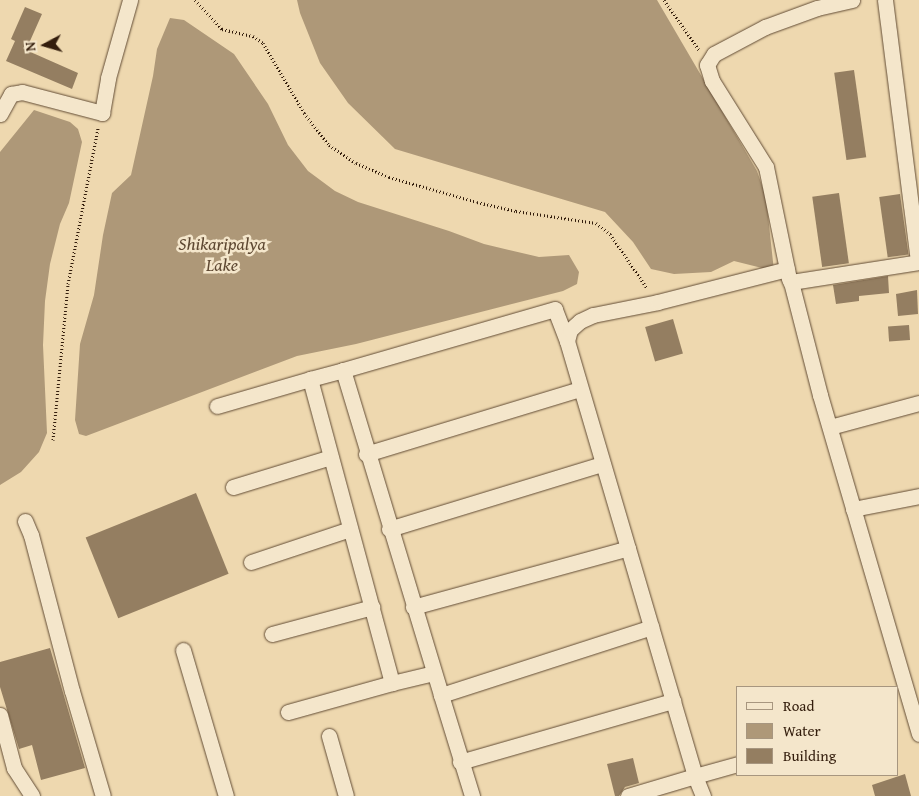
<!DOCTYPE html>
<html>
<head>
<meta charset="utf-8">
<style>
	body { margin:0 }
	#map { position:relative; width:919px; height:796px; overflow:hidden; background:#eed8af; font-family:"Gentium Book Plus",serif }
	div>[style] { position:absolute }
	.water>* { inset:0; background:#ae9878 }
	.building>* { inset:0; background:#947e61; transform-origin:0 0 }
	.path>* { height:3px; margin-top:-1.5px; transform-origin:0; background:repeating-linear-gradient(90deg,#331d0c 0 1px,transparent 0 3.5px) }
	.roads { filter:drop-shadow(0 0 1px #624c35) drop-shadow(0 0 1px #624c35) }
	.minor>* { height:15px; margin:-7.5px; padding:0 7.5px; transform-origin:7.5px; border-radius:7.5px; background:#f4e6cb }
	span { translate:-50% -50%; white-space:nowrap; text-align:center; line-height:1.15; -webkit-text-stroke:5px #f4e6cb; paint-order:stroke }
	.water-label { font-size:18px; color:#5e4832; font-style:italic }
	.legend { position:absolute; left:736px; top:686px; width:162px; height:90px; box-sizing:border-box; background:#f4e6cb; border:1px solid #a7967f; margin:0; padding:6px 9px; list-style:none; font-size:15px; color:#331d0c }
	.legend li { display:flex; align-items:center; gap:10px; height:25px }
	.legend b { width:25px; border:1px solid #a7967f }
	.north { position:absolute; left:20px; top:20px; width:50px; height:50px; -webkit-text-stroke:4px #f4e6cb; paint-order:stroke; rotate:264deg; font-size:14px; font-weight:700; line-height:20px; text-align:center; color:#331d0c }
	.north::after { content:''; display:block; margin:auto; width:18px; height:22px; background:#331d0c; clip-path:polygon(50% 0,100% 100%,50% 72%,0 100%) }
</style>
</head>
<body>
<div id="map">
	<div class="water">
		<div style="clip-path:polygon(297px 0,657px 0,757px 171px,766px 197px,774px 271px,734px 261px,711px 272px,674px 274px,651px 269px,633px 242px,605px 212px,395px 149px,348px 103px,320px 63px,300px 13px)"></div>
		<div style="clip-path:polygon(170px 18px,184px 20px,234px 54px,268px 104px,288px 145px,308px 171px,335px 191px,358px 202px,449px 231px,484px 244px,539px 257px,569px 255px,579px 272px,577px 284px,563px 291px,356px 344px,297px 356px,94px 433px,86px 436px,79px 434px,75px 420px,80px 344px,94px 295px,103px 235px,112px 193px,131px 175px,153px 76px,157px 49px)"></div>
		<div style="clip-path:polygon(34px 110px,70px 122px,78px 129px,82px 142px,69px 203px,60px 224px,50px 264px,45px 301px,43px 345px,47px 433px,39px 452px,21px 472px,0 485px,0 152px)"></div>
	</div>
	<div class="building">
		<div style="clip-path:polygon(25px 7px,42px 14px,26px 50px,78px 73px,72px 89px,6px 61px,15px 41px,11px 39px)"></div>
		<div style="left:854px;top:70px;width:88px;height:20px;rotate:82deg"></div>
		<div style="left:839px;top:193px;width:71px;height:27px;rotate:82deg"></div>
		<div style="left:900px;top:194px;width:61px;height:21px;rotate:82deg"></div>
		<div style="clip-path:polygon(888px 276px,889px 293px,859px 296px,859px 301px,836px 304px,833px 285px)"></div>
		<div style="clip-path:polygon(917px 290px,918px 314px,898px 316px,896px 294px)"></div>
		<div style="left:673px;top:319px;width:36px;height:29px;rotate:74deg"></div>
		<div style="left:909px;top:325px;width:15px;height:21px;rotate:86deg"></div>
		<div style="left:196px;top:493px;width:87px;height:119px;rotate:68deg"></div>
		<div style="clip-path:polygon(50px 648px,85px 768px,41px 780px,32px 745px,19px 749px,0 687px,0 662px)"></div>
		<div style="clip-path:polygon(633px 758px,639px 783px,625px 787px,619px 796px,615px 796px,607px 764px)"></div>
		<div style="clip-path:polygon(905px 774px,911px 796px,875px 796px,872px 785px)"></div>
	</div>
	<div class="path">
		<div style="left:195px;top:0;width:40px;rotate:47deg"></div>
		<div style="left:222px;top:29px;width:32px;rotate:13deg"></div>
		<div style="left:253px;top:36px;width:12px;rotate:35deg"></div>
		<div style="left:263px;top:43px;width:81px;rotate:59.6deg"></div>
		<div style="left:304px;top:113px;width:41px;rotate:52deg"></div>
		<div style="left:329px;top:145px;width:32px;rotate:34deg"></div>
		<div style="left:356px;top:163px;width:36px;rotate:23deg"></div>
		<div style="left:389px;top:177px;width:91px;rotate:15.9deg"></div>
		<div style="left:477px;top:202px;width:40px;rotate:13deg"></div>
		<div style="left:516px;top:211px;width:81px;rotate:8.5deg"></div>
		<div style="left:596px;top:223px;width:18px;rotate:38deg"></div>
		<div style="left:610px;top:234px;width:65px;rotate:55.6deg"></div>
		<div style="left:664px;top:0;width:61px;rotate:55deg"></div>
		<div style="left:53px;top:440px;width:157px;rotate:-84.5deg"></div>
		<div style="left:68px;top:284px;width:159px;rotate:-79.1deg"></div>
	</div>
	<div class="roads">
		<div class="minor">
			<div style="left:885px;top:0;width:264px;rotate:82.8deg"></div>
			<div style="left:0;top:114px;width:23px;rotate:-61deg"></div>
			<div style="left:11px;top:94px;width:11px;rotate:-10deg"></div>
			<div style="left:22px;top:92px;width:83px;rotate:14.7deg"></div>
			<div style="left:102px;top:113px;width:36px;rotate:-80deg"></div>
			<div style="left:108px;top:78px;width:81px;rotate:-74.2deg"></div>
			<div style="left:919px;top:262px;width:130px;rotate:171.1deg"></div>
			<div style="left:791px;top:282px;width:117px;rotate:75.6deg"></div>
			<div style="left:820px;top:395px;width:353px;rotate:73.7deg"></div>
			<div style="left:789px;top:279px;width:114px;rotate:-101.6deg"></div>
			<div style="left:766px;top:167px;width:102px;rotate:-122.1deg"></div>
			<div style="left:712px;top:81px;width:17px;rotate:-107deg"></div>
			<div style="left:707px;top:65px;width:13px;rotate:-58deg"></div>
			<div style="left:714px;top:54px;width:58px;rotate:-27.9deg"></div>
			<div style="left:765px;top:27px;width:55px;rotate:-20.1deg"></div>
			<div style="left:817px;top:8px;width:36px;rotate:-13deg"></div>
			<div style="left:567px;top:341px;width:34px;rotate:-111deg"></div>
			<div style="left:555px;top:309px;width:221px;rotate:163.9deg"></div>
			<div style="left:343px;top:370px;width:339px;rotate:73.2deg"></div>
			<div style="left:441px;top:695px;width:221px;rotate:-17.9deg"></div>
			<div style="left:310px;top:379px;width:34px;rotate:-15deg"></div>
			<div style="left:217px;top:406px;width:97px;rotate:-16.2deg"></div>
			<div style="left:310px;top:379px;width:315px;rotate:74.9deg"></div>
			<div style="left:392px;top:683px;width:43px;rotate:-13.4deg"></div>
			<div style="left:830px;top:427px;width:92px;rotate:-15.1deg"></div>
			<div style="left:366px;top:454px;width:224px;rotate:-16.9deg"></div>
			<div style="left:233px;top:487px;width:102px;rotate:-17deg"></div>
			<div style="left:853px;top:509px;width:67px;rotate:-11.1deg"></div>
			<div style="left:25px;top:521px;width:15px;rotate:67deg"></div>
			<div style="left:31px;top:535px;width:161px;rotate:75.3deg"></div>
			<div style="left:72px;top:691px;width:109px;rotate:73.6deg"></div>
			<div style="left:389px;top:529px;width:223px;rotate:-17deg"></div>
			<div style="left:251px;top:562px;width:104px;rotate:-18.4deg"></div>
			<div style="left:413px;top:607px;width:223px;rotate:-15.3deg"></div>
			<div style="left:272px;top:634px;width:104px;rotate:-15.1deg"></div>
			<div style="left:183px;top:650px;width:152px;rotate:73.6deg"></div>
			<div style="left:441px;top:695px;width:106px;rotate:72.9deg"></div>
			<div style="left:288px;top:712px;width:108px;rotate:-15.6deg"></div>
			<div style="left:0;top:715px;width:55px;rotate:75.2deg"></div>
			<div style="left:14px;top:768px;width:33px;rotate:57deg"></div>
			<div style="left:329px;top:736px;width:62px;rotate:74.2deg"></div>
			<div style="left:460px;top:762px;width:222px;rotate:-16deg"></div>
			<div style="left:628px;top:796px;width:70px;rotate:-16.6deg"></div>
			<div style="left:695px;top:776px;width:453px;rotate:-106.4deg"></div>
			<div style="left:567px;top:341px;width:11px;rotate:-75deg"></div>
			<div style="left:570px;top:330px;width:13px;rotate:-42deg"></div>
			<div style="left:580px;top:321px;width:14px;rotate:-25deg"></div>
			<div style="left:593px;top:315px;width:66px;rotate:-11.3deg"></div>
			<div style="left:658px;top:302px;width:133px;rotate:-14.3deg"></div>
			<div style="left:703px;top:796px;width:22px;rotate:-112deg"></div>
			<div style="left:695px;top:776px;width:45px;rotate:-15.6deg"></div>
		</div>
	</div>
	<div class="water-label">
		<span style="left:222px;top:255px">Shikaripalya<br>Lake</span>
	</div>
	<ul class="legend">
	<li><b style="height:6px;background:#f4e6cb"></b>Road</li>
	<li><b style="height:14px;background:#ae9878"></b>Water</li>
	<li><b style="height:14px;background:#947e61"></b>Building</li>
	</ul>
	<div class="north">N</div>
</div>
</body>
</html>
